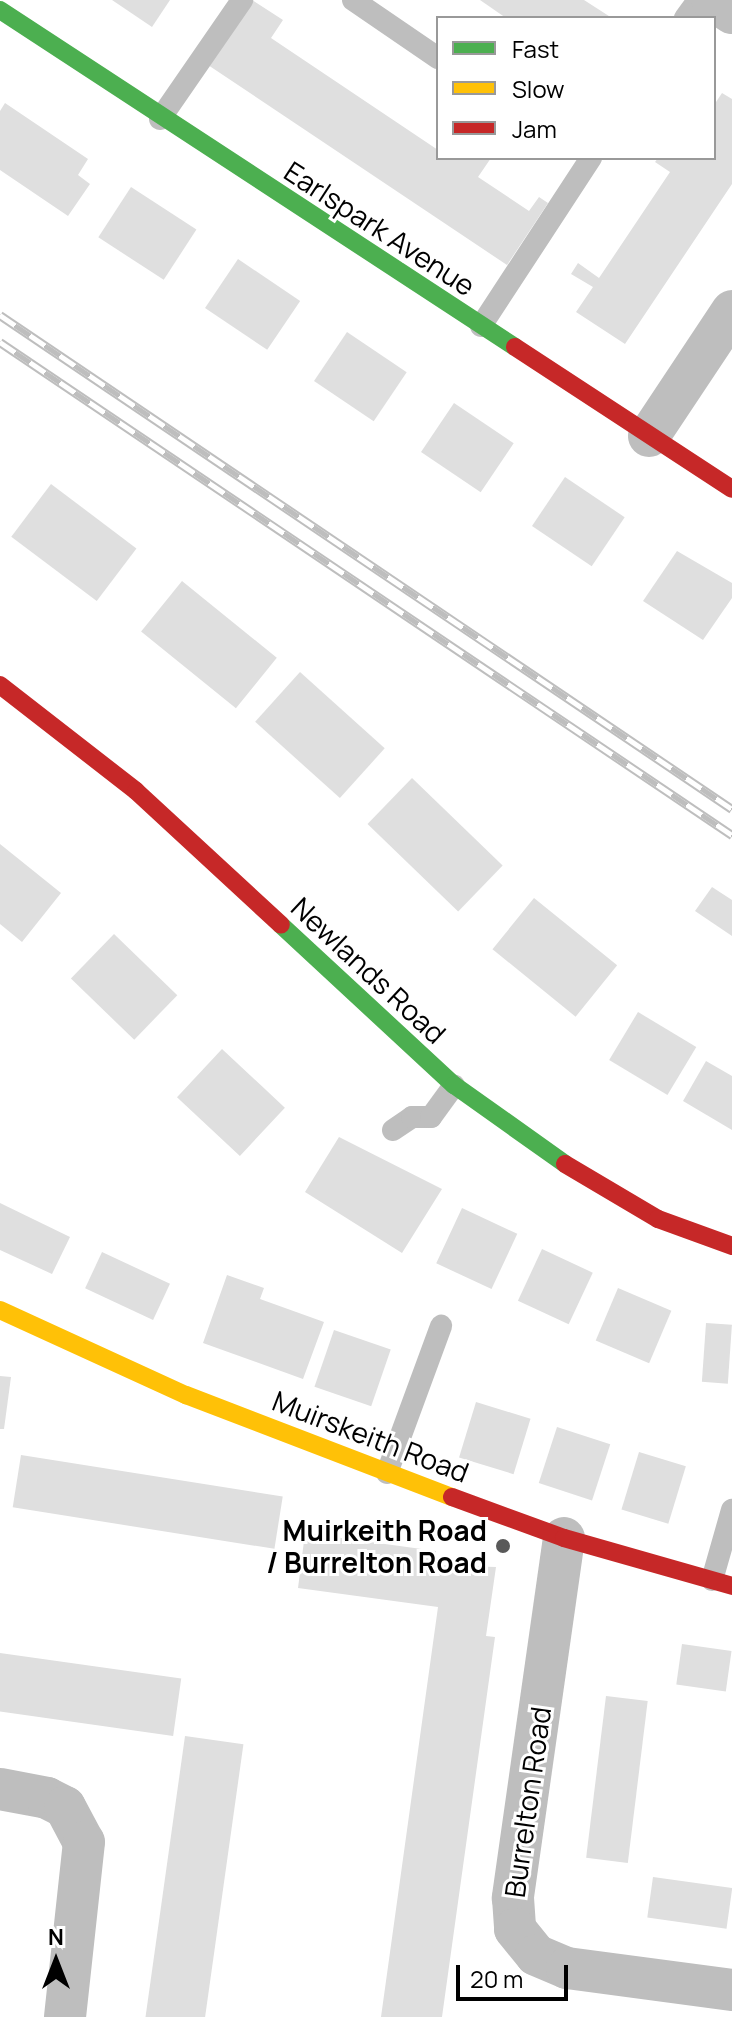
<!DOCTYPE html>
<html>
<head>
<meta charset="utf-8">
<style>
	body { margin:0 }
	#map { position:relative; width:732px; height:2017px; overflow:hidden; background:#fff; font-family:Manrope,sans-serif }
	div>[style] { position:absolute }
	.building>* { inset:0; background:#dfdfdf; transform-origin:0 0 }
	.lane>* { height:22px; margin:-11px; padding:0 11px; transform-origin:11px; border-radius:11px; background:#bebebe }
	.street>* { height:42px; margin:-21px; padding:0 21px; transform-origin:21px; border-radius:21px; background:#bebebe }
	.fast>* { height:18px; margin:-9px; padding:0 9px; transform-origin:9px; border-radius:9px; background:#4caf50 }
	.slow>* { height:18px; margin:-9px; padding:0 9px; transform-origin:9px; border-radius:9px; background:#ffc107 }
	.jam>* { height:18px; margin:-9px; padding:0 9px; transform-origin:9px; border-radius:9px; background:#c62828 }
	.rail>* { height:9px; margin-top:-4.5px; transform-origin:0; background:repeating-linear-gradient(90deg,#fff 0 18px,#bebebe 0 36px); box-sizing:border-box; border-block:2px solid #bebebe }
	.dots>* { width:22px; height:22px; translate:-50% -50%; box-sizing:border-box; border:4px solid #fff; border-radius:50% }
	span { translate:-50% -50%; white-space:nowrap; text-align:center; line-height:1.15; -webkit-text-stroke:6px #fff; paint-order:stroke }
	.street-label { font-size:28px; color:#000 }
	.poi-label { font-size:28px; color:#000; font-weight:700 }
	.right { translate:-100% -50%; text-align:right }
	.legend { position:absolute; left:436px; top:16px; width:280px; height:144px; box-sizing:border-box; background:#fff; border:2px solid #999; margin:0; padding:10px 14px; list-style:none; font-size:24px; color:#000 }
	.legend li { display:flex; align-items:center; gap:16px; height:40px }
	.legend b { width:40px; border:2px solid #999 }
	.north { position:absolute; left:16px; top:1921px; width:80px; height:80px; -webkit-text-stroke:6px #fff; paint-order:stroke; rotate:0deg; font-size:22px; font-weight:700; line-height:32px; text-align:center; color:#000 }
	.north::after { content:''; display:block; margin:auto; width:28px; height:36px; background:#000; clip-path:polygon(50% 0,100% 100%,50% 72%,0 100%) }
	.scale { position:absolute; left:456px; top:1965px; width:112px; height:36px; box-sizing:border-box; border:4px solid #000; border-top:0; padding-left:10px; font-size:24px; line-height:28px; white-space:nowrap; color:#000; -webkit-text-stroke:6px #fff; paint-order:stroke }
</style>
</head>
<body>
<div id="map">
	<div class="building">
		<div style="clip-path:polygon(112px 0,170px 0,152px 27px)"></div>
		<div style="clip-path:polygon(252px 0,283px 20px,271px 38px,438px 150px,438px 158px,491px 158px,478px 177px,529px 211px,539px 197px,548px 203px,507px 265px,208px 65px)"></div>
		<div style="clip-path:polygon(480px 0,584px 0,612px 18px,506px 18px)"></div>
		<div style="clip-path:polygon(722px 93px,732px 99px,732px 184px,625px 344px,576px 312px,593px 287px,571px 274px,578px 263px,599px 278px,670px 172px,655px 162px,658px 158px,714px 158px,714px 105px)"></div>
		<div style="clip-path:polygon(5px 103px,88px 159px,78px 175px,90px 184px,68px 216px,0 170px,0 111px)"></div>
		<div style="left:131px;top:187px;width:78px;height:60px;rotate:33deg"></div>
		<div style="left:238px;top:259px;width:75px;height:59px;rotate:34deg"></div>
		<div style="left:347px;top:332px;width:72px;height:59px;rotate:34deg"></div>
		<div style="left:454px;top:403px;width:72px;height:59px;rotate:34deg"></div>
		<div style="left:565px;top:477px;width:72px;height:59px;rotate:34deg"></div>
		<div style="left:51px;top:484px;width:107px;height:66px;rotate:37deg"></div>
		<div style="clip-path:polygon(677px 551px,732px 583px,732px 598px,703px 640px,643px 601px)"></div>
		<div style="left:182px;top:581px;width:122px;height:65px;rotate:39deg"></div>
		<div style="left:300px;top:672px;width:114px;height:67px;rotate:42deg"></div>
		<div style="left:412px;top:778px;width:126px;height:64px;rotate:44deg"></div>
		<div style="clip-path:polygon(0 844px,61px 893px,22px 942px,0 924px)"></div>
		<div style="clip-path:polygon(712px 887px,732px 900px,732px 936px,695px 911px)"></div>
		<div style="left:534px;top:898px;width:107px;height:66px;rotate:39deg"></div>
		<div style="left:114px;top:934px;width:88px;height:62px;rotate:44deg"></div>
		<div style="left:638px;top:1012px;width:68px;height:56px;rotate:31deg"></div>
		<div style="left:222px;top:1049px;width:86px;height:66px;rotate:43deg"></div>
		<div style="clip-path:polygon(706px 1061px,732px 1076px,732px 1130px,683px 1101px)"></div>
		<div style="clip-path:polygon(339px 1137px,442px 1189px,402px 1253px,305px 1192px)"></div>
		<div style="clip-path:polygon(0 1203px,70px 1237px,52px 1274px,0 1250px)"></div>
		<div style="left:462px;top:1208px;width:61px;height:61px;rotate:25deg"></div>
		<div style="left:542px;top:1249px;width:56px;height:57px;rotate:25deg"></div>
		<div style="left:102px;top:1252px;width:75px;height:40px;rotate:25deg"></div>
		<div style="clip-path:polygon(227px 1275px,264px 1288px,260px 1299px,324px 1322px,303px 1379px,203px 1343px)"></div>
		<div style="left:618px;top:1288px;width:58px;height:57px;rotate:23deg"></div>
		<div style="left:706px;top:1323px;width:26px;height:59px;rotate:4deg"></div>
		<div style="left:334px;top:1330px;width:60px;height:60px;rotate:19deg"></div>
		<div style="clip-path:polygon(0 1376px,11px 1377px,4px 1429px,0 1429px)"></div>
		<div style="left:476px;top:1402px;width:57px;height:58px;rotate:17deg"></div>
		<div style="left:557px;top:1427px;width:56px;height:59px;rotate:18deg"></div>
		<div style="left:639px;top:1452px;width:49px;height:60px;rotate:17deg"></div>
		<div style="left:21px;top:1455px;width:265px;height:53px;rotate:9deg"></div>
		<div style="clip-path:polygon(305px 1533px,436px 1551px,434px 1565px,496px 1567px,486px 1636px,495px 1637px,442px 2017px,381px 2017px,438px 1607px,298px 1588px)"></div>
		<div style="left:682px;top:1644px;width:50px;height:41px;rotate:8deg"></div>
		<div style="left:0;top:1653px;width:183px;height:58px;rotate:8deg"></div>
		<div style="left:606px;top:1696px;width:42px;height:163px;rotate:7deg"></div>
		<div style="left:185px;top:1736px;width:59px;height:284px;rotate:8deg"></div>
		<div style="left:653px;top:1877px;width:80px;height:41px;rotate:8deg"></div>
	</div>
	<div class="lane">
		<div style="left:353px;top:0;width:103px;rotate:34.3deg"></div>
		<div style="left:685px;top:18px;width:22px;rotate:-54deg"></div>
		<div style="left:160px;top:119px;width:145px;rotate:-55.4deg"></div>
		<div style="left:481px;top:326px;width:201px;rotate:-56.8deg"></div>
		<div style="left:393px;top:1130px;width:23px;rotate:-34deg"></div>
		<div style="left:412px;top:1117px;width:19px"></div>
		<div style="left:431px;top:1117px;width:39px;rotate:-54deg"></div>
		<div style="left:387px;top:1473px;width:157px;rotate:-69.8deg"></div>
		<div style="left:712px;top:1580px;width:73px;rotate:-74.1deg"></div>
	</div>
	<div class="street">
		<div style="left:712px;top:0;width:24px;rotate:33deg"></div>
		<div style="left:649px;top:436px;width:150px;rotate:-56.4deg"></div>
		<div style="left:564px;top:1538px;width:364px;rotate:98.1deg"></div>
		<div style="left:513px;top:1898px;width:31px;rotate:86deg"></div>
		<div style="left:515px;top:1929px;width:33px;rotate:51deg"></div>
		<div style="left:536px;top:1955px;width:34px;rotate:23deg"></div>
		<div style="left:567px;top:1968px;width:166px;rotate:7.6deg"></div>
		<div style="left:0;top:1789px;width:48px;rotate:10.8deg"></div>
		<div style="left:47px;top:1798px;width:20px;rotate:27deg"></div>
		<div style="left:65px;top:1807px;width:40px;rotate:62deg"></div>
		<div style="left:84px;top:1842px;width:176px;rotate:96.2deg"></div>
	</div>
	<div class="fast">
		<div style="left:0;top:10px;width:615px;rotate:33.2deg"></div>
		<div style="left:281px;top:925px;width:236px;rotate:42.8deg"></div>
		<div style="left:454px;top:1085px;width:136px;rotate:35.4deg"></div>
	</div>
	<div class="slow">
		<div style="left:0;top:1310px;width:205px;rotate:24.6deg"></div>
		<div style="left:186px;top:1395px;width:285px;rotate:21deg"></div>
	</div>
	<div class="jam">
		<div style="left:515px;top:347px;width:259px;rotate:33.2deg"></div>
		<div style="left:0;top:685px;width:172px;rotate:37.9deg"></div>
		<div style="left:136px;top:791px;width:197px;rotate:42.7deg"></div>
		<div style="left:565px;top:1164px;width:108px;rotate:30.6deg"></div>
		<div style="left:658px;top:1219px;width:79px;rotate:20deg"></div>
		<div style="left:452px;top:1497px;width:119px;rotate:20.1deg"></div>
		<div style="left:564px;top:1538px;width:175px;rotate:15.9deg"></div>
	</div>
	<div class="rail">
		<div style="left:0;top:315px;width:883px;rotate:34.01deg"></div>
		<div style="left:0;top:342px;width:883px;rotate:33.96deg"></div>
	</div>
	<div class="dots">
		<div style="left:503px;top:1546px;background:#595959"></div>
	</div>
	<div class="street-label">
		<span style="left:380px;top:228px;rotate:33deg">Earlspark Avenue</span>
		<span style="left:369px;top:970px;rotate:43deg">Newlands Road</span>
		<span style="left:371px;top:1436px;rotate:21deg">Muirskeith Road</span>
		<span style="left:527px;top:1802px;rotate:-82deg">Burrelton Road</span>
	</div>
	<div class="poi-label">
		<span class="right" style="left:487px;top:1546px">Muirkeith Road<br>/ Burrelton Road</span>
	</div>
	<ul class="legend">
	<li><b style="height:10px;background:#4caf50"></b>Fast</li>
	<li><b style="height:10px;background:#ffc107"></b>Slow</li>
	<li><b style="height:10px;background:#c62828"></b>Jam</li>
	</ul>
	<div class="north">N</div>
	<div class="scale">20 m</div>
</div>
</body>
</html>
